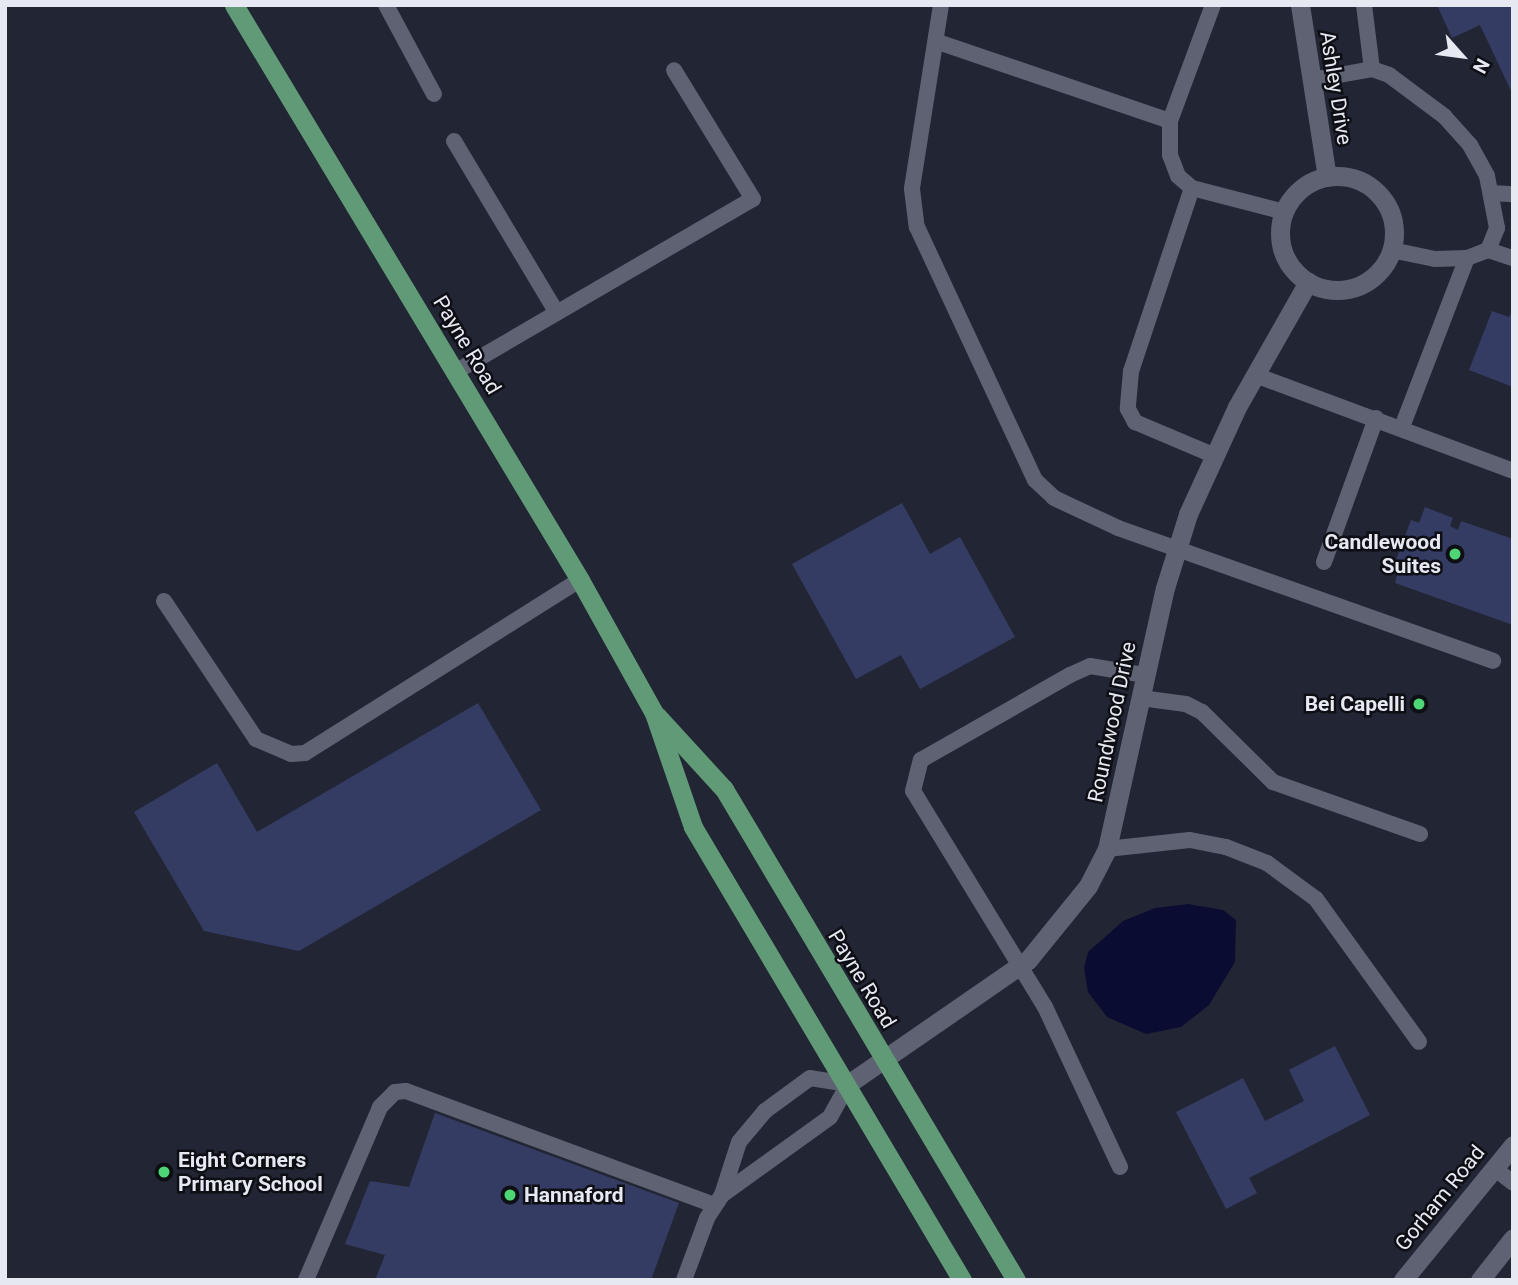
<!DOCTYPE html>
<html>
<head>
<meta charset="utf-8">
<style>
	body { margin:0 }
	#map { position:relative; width:1518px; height:1285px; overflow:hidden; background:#222634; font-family:Roboto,sans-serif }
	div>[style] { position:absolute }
	.water>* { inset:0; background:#0a0d31 }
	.building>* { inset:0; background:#343c64 }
	.service>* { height:16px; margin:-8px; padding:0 8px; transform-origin:8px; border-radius:8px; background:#5e6272 }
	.minor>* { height:19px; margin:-9.5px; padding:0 9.5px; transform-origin:9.5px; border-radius:9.5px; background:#5e6272 }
	.minor>.ring { margin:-9.5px; padding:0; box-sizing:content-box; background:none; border:19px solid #5e6272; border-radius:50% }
	.secondary>* { height:19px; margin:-9.5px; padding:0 9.5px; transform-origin:9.5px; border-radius:9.5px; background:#5e6272 }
	.primary>* { height:19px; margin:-9.5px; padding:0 9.5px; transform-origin:9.5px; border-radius:9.5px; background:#609a76 }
	.dots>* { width:19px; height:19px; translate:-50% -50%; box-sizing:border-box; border:4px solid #0e0f15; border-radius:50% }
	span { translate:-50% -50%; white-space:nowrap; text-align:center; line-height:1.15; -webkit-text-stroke:5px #0e0f15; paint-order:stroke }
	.street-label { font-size:21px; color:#e6e9f2 }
	.poi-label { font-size:21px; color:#e6e9f2; font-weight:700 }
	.right { translate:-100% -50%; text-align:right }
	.left { translate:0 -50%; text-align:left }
	.frame { position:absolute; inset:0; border:7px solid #e6e9f2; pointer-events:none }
	.north { position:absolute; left:1427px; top:21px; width:70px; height:70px; -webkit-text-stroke:5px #0e0f15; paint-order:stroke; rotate:118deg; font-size:19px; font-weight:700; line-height:28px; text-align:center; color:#e6e9f2 }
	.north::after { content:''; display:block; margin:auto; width:24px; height:32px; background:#e6e9f2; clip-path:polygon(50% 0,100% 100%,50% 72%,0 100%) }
</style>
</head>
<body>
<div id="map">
	<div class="water">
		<div style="clip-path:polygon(1188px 904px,1223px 910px,1236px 920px,1235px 962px,1209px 1005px,1181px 1027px,1146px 1034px,1107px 1017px,1088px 992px,1084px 968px,1088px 952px,1123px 921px,1155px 908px)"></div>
	</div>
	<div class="building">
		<div style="clip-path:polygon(1437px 5px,1513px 5px,1513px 95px,1480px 25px,1452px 38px)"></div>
		<div style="clip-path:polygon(1513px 308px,1513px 387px,1469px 370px,1492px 311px,1509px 317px)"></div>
		<div style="clip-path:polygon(902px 503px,930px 554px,960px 537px,1015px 637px,920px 689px,901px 655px,856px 679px,792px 564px)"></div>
		<div style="clip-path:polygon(1425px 507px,1453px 518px,1450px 526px,1458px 530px,1461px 521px,1513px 539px,1513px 625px,1395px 583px,1398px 571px,1393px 568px,1411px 520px,1419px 523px)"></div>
		<div style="clip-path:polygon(478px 703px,541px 810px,299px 951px,204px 931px,134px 812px,217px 763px,257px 832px)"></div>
		<div style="clip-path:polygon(1335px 1046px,1370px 1115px,1249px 1178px,1257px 1193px,1226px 1209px,1176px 1112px,1243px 1078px,1265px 1121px,1304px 1101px,1289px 1070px)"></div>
		<div style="clip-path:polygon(435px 1113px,679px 1203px,651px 1280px,375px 1280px,385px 1255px,345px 1244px,370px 1181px,409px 1187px)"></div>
	</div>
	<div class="service">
		<div style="left:386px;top:5px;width:101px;rotate:61.7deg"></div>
		<div style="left:941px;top:5px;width:186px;rotate:99deg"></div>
		<div style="left:912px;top:189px;width:38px;rotate:83deg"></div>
		<div style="left:917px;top:227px;width:279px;rotate:65deg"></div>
		<div style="left:1035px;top:480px;width:26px;rotate:43deg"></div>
		<div style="left:1054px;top:498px;width:71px;rotate:25.1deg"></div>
		<div style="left:1118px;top:528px;width:398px;rotate:19.5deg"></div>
		<div style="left:1364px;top:5px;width:64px;rotate:82.9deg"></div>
		<div style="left:938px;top:42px;width:245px;rotate:18.8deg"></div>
		<div style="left:1170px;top:121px;width:124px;rotate:-69.7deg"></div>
		<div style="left:1311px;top:80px;width:62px;rotate:-10.2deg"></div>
		<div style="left:1372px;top:69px;width:18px;rotate:19deg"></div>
		<div style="left:1389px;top:75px;width:69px;rotate:36.7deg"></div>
		<div style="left:1444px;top:116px;width:39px;rotate:48deg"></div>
		<div style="left:1470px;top:145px;width:35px;rotate:61deg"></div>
		<div style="left:1487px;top:176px;width:53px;rotate:79.1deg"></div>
		<div style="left:1497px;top:228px;width:24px;rotate:112deg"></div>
		<div style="left:1488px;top:250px;width:22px;rotate:159deg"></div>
		<div style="left:1467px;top:258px;width:32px;rotate:178deg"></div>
		<div style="left:1435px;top:259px;width:45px;rotate:-168.4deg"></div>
		<div style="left:1170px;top:121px;width:34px;rotate:90deg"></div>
		<div style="left:1170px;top:155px;width:22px;rotate:69deg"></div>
		<div style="left:1178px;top:176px;width:18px;rotate:41deg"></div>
		<div style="left:1192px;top:188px;width:95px;rotate:14.6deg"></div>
		<div style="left:454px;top:141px;width:200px;rotate:59.1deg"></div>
		<div style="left:1192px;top:188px;width:193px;rotate:108.4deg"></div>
		<div style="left:1131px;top:371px;width:38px;rotate:95deg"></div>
		<div style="left:1128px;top:409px;width:15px;rotate:62deg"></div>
		<div style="left:1135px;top:422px;width:85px;rotate:22.9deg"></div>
		<div style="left:1491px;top:193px;width:22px;rotate:3deg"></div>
		<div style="left:1488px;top:250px;width:26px;rotate:18deg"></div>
		<div style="left:457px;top:371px;width:342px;rotate:-30.2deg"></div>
		<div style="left:753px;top:199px;width:151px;rotate:-121.5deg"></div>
		<div style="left:1255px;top:375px;width:275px;rotate:20.4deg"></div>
		<div style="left:1402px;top:427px;width:181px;rotate:-69deg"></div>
		<div style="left:1324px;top:562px;width:153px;rotate:-70.1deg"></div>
		<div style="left:164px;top:601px;width:166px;rotate:56.3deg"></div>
		<div style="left:256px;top:739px;width:38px;rotate:23deg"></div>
		<div style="left:291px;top:754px;width:14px;rotate:-4deg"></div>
		<div style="left:305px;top:753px;width:325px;rotate:-32.2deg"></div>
		<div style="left:1141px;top:698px;width:45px;rotate:7.6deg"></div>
		<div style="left:1186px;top:704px;width:18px;rotate:27deg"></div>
		<div style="left:1202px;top:712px;width:100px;rotate:44.6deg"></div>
		<div style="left:1273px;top:782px;width:156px;rotate:19.5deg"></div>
		<div style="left:1107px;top:849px;width:83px;rotate:-6.2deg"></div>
		<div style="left:1190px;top:840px;width:37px;rotate:11deg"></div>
		<div style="left:1226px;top:847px;width:44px;rotate:21.3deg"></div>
		<div style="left:1267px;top:863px;width:61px;rotate:36.3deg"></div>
		<div style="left:1316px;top:899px;width:176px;rotate:54.2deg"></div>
		<div style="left:1120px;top:1167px;width:177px;rotate:-115.1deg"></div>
		<div style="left:1045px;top:1007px;width:253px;rotate:-121.4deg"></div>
		<div style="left:913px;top:791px;width:32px;rotate:-76deg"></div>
		<div style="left:921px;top:760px;width:172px;rotate:-29.7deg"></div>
		<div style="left:1070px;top:675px;width:22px;rotate:-24deg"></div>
		<div style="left:1090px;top:666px;width:56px;rotate:9.3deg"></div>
		<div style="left:1494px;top:1168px;width:24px;rotate:38deg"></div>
		<div style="left:306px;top:1280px;width:188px;rotate:-66.8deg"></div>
		<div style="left:380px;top:1107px;width:21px;rotate:-45deg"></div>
		<div style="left:395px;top:1092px;width:11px;rotate:-5deg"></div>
		<div style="left:406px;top:1091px;width:328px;rotate:20.3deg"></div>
		<div style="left:684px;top:1280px;width:66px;rotate:-69.6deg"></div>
		<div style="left:707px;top:1218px;width:27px;rotate:-57deg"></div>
		<div style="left:722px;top:1195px;width:133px;rotate:-35.8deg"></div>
		<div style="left:830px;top:1117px;width:38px;rotate:-61deg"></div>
		<div style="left:848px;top:1084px;width:38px;rotate:-171deg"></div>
		<div style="left:810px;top:1078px;width:56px;rotate:143.7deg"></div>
		<div style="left:765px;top:1111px;width:40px;rotate:130deg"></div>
		<div style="left:739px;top:1142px;width:56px;rotate:107.8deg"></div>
	</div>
	<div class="minor">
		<div style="left:1300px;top:5px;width:174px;rotate:81.1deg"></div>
		<div class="ring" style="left:1280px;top:176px;width:95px;height:95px"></div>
		<div style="left:848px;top:1084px;width:219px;rotate:-34.6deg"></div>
		<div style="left:1028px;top:960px;width:95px;rotate:-51deg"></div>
		<div style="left:1088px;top:886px;width:42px;rotate:-62.8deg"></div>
		<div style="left:1107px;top:849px;width:267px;rotate:-77.5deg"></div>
		<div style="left:1165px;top:588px;width:77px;rotate:-72.7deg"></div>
		<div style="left:1188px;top:514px;width:118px;rotate:-65.4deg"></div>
		<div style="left:1237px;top:407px;width:144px;rotate:-60.4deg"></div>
	</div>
	<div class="secondary">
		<div style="left:1403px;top:1280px;width:174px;rotate:-50.8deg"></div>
		<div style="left:1480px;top:1280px;width:53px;rotate:-51.8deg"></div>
	</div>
	<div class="primary">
		<div style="left:234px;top:5px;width:671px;rotate:58.96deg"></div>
		<div style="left:580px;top:580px;width:152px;rotate:60.9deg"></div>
		<div style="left:654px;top:713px;width:120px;rotate:71.1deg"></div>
		<div style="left:693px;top:827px;width:527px;rotate:59.3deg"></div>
		<div style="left:657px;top:716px;width:99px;rotate:47.5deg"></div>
		<div style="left:724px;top:789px;width:571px;rotate:59.26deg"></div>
	</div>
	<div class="dots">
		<div style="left:1455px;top:554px;background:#4ed676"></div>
		<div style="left:1419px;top:704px;background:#4ed676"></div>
		<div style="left:164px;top:1172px;background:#4ed676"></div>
		<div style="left:510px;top:1195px;background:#4ed676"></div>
	</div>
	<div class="street-label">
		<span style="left:1336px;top:88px;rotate:81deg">Ashley Drive</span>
		<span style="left:467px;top:345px;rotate:59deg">Payne Road</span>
		<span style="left:1112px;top:722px;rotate:-78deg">Roundwood Drive</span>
		<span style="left:862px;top:979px;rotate:59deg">Payne Road</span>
		<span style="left:1440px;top:1198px;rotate:-51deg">Gorham Road</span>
	</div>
	<div class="poi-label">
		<span class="right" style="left:1441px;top:554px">Candlewood<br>Suites</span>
		<span class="right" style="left:1405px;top:704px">Bei Capelli</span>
		<span class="left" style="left:178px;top:1172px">Eight Corners<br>Primary School</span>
		<span class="left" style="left:524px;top:1195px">Hannaford</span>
	</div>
	<div class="frame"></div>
	<div class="north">N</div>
</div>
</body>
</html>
